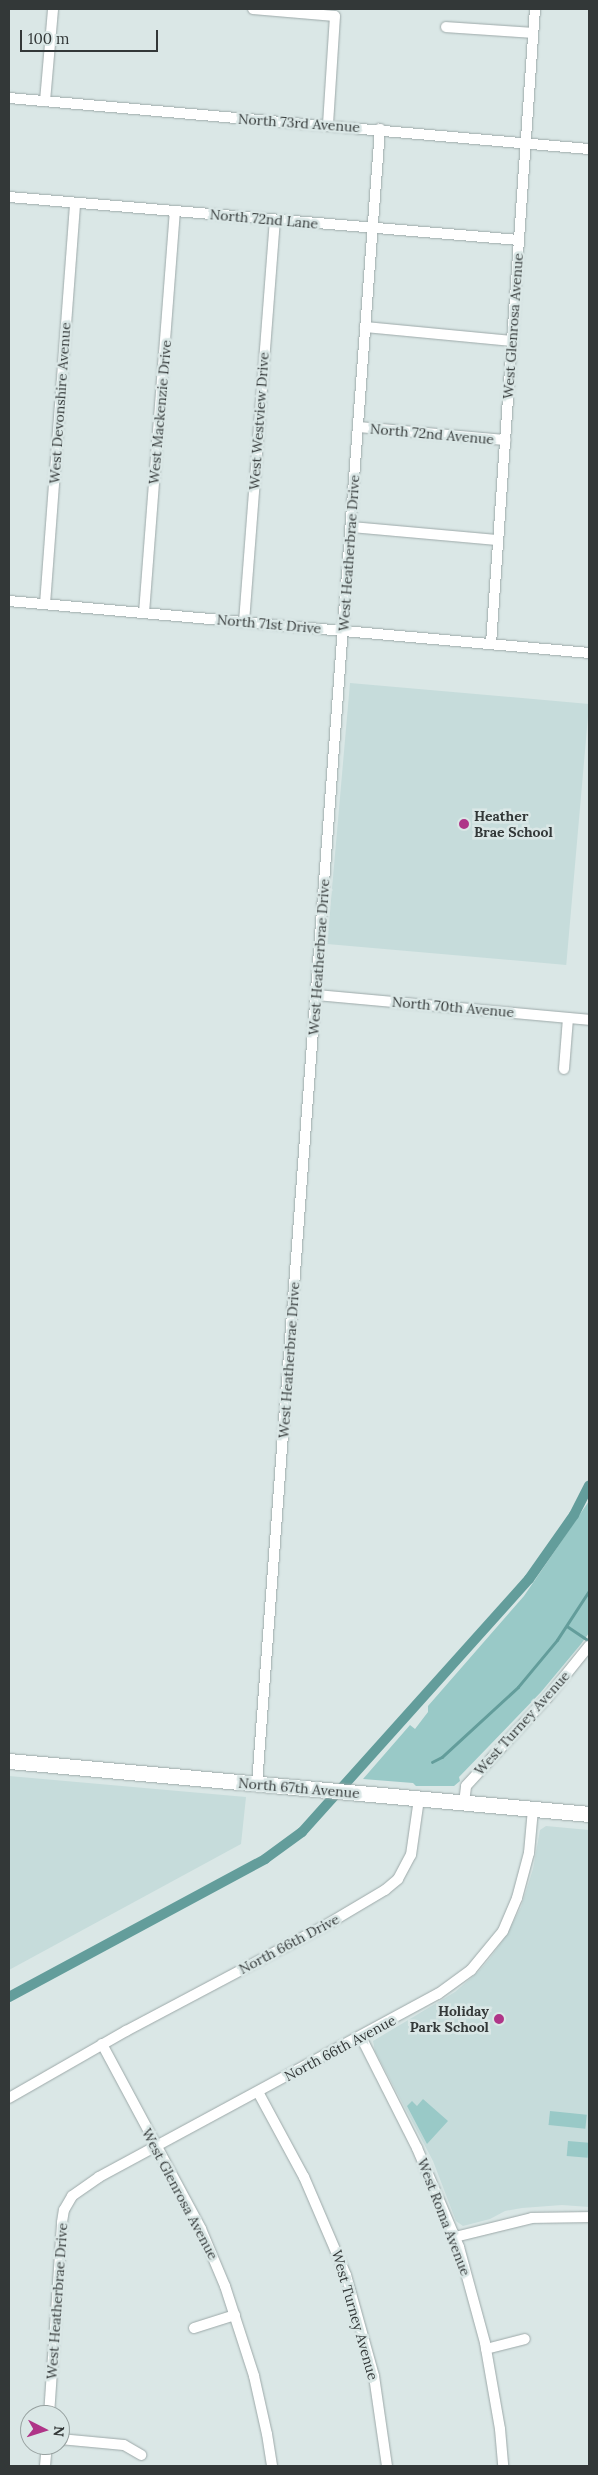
<!DOCTYPE html>
<html>
<head>
<meta charset="utf-8">
<style>
	body { margin:0 }
	#map { position:relative; width:598px; height:2475px; overflow:hidden; background:#dae7e6; font-family:Lora,serif }
	div>[style] { position:absolute }
	.built>* { inset:0; background:#c6dcdb; transform-origin:0 0 }
	.green>* { inset:0; background:#99c9c7; transform-origin:0 0 }
	.stream>* { height:2.5px; margin:-1.25px; padding:0 1.25px; transform-origin:1.25px; border-radius:1.25px; background:#639d9b }
	.canal>* { height:10px; margin:-5px; padding:0 5px; transform-origin:5px; border-radius:5px; background:#639d9b }
	.roads { filter:drop-shadow(0 0 1px #9da9a9) drop-shadow(0 0 1px #9da9a9) }
	.minor>* { height:10px; margin:-5px; padding:0 5px; transform-origin:5px; border-radius:5px; background:#fff }
	.secondary>* { height:15px; margin:-7.5px; padding:0 7.5px; transform-origin:7.5px; border-radius:7.5px; background:#fff }
	.dots>* { width:14px; height:14px; translate:-50% -50%; box-sizing:border-box; border:2px solid #dae7e6; border-radius:50% }
	span { translate:-50% -50%; white-space:nowrap; text-align:center; line-height:1.15; -webkit-text-stroke:5px #dae7e6; paint-order:stroke }
	.street-label { font-size:14px; color:#333838 }
	.poi-label { font-size:14px; color:#333838; font-weight:700 }
	.left { translate:0 -50%; text-align:left }
	.right { translate:-100% -50%; text-align:right }
	.frame { position:absolute; inset:0; border:10px solid #333838; pointer-events:none }
	.north { position:absolute; left:20px; top:2405px; width:50px; height:50px; box-sizing:border-box; background:#dae7e6; border:1px solid #97a1a0; border-radius:50%; rotate:95deg; font-size:14px; font-weight:700; line-height:20px; text-align:center; color:#333838 }
	.north::after { content:''; display:block; margin:auto; width:18px; height:22px; background:#af3588; clip-path:polygon(50% 0,100% 100%,50% 72%,0 100%) }
	.scale { position:absolute; left:20px; top:30px; width:138px; height:22px; box-sizing:border-box; border:2px solid #333838; border-top:0; padding-left:6px; font-size:15px; line-height:18px; white-space:nowrap; color:#333838; -webkit-text-stroke:4px #dae7e6; paint-order:stroke }
</style>
</head>
<body>
<div id="map">
	<div class="built">
		<div style="left:350px;top:683px;width:240px;height:262px;rotate:5deg"></div>
		<div style="clip-path:polygon(9px 1776px,246px 1797px,241px 1844px,9px 1970px)"></div>
		<div style="clip-path:polygon(546px 1826px,589px 1830px,589px 2207px,562px 2205px,522px 2208px,505px 2211px,490px 2219px,463px 2226px,456px 2221px,433px 2161px,375px 2051px,373px 2041px,455px 1992px,479px 1971px,490px 1958px,506px 1936px,521px 1907px,533px 1869px,540px 1830px)"></div>
	</div>
	<div class="green">
		<div style="clip-path:polygon(589px 1501px,589px 1633px,581px 1644px,541px 1692px,459px 1777px,460px 1781px,454px 1786px,416px 1786px,413px 1783px,363px 1779px,410px 1725px,415px 1729px,428px 1712px,428px 1706px,524px 1596px)"></div>
		<div style="clip-path:polygon(423px 2099px,448px 2121px,427px 2144px,407px 2106px,412px 2101px,417px 2106px)"></div>
		<div style="left:550px;top:2111px;width:37px;height:14px;rotate:6deg"></div>
		<div style="left:568px;top:2141px;width:21px;height:15px;rotate:5deg"></div>
	</div>
	<div class="stream">
		<div style="left:567px;top:1626px;width:25px;rotate:34deg"></div>
		<div style="left:432px;top:1762px;width:11px;rotate:-27deg"></div>
		<div style="left:442px;top:1757px;width:103px;rotate:-42.6deg"></div>
		<div style="left:518px;top:1687px;width:61px;rotate:-50.3deg"></div>
		<div style="left:557px;top:1640px;width:59px;rotate:-56.9deg"></div>
	</div>
	<div class="canal">
		<div style="left:9px;top:1997px;width:291px;rotate:-28.3deg"></div>
		<div style="left:265px;top:1859px;width:46px;rotate:-36.1deg"></div>
		<div style="left:302px;top:1832px;width:340px;rotate:-48.1deg"></div>
		<div style="left:529px;top:1579px;width:78px;rotate:-54.9deg"></div>
		<div style="left:574px;top:1515px;width:33px;rotate:-63deg"></div>
	</div>
	<div class="roads">
		<div class="minor">
			<div style="left:253px;top:9px;width:82px;rotate:4.9deg"></div>
			<div style="left:335px;top:16px;width:109px;rotate:93.7deg"></div>
			<div style="left:446px;top:27px;width:87px;rotate:3.9deg"></div>
			<div style="left:9px;top:98px;width:582px;rotate:5.03deg"></div>
			<div style="left:45px;top:101px;width:92px;rotate:-85deg"></div>
			<div style="left:9px;top:197px;width:512px;rotate:4.82deg"></div>
			<div style="left:365px;top:327px;width:148px;rotate:5.4deg"></div>
			<div style="left:358px;top:427px;width:148px;rotate:5.1deg"></div>
			<div style="left:351px;top:527px;width:147px;rotate:5.1deg"></div>
			<div style="left:9px;top:601px;width:582px;rotate:5.12deg"></div>
			<div style="left:45px;top:604px;width:402px;rotate:-85.7deg"></div>
			<div style="left:144px;top:613px;width:403px;rotate:-85.6deg"></div>
			<div style="left:244px;top:622px;width:403px;rotate:-85.6deg"></div>
			<div style="left:491px;top:644px;width:637px;rotate:-86.04deg"></div>
			<div style="left:316px;top:995px;width:274px;rotate:5.2deg"></div>
			<div style="left:564px;top:1069px;width:51px;rotate:-85.5deg"></div>
			<div style="left:257px;top:1784px;width:1660px;rotate:-85.75deg"></div>
			<div style="left:464px;top:1803px;width:17px;rotate:-83deg"></div>
			<div style="left:466px;top:1786px;width:120px;rotate:-47.4deg"></div>
			<div style="left:547px;top:1698px;width:67px;rotate:-51.1deg"></div>
			<div style="left:361px;top:2037px;width:124px;rotate:63.2deg"></div>
			<div style="left:417px;top:2148px;width:108px;rotate:67deg"></div>
			<div style="left:459px;top:2247px;width:99px;rotate:74.8deg"></div>
			<div style="left:485px;top:2343px;width:87px;rotate:80.1deg"></div>
			<div style="left:500px;top:2429px;width:37px;rotate:85deg"></div>
			<div style="left:102px;top:2044px;width:210px;rotate:61.8deg"></div>
			<div style="left:201px;top:2229px;width:62px;rotate:67.2deg"></div>
			<div style="left:225px;top:2286px;width:95px;rotate:72.1deg"></div>
			<div style="left:254px;top:2376px;width:59px;rotate:77.4deg"></div>
			<div style="left:267px;top:2434px;width:32px;rotate:81deg"></div>
			<div style="left:258px;top:2092px;width:97px;rotate:61.6deg"></div>
			<div style="left:304px;top:2177px;width:107px;rotate:66.8deg"></div>
			<div style="left:346px;top:2275px;width:105px;rotate:74.5deg"></div>
			<div style="left:374px;top:2376px;width:91px;rotate:81.8deg"></div>
			<div style="left:9px;top:2098px;width:135px;rotate:-29.8deg"></div>
			<div style="left:126px;top:2031px;width:226px;rotate:-27.9deg"></div>
			<div style="left:326px;top:1925px;width:69px;rotate:-30.7deg"></div>
			<div style="left:385px;top:1890px;width:17px;rotate:-40deg"></div>
			<div style="left:398px;top:1879px;width:27px;rotate:-62deg"></div>
			<div style="left:411px;top:1855px;width:57px;rotate:-81.9deg"></div>
			<div style="left:455px;top:2237px;width:79px;rotate:-13.9deg"></div>
			<div style="left:532px;top:2218px;width:57px;rotate:-1deg"></div>
			<div style="left:194px;top:2328px;width:43px;rotate:-17.6deg"></div>
			<div style="left:486px;top:2349px;width:40px;rotate:-14.4deg"></div>
			<div style="left:49px;top:2415px;width:193px;rotate:-86.1deg"></div>
			<div style="left:62px;top:2222px;width:12px;rotate:-81deg"></div>
			<div style="left:64px;top:2210px;width:16px;rotate:-60deg"></div>
			<div style="left:72px;top:2196px;width:33px;rotate:-35deg"></div>
			<div style="left:99px;top:2177px;width:385px;rotate:-28.4deg"></div>
			<div style="left:438px;top:1994px;width:41px;rotate:-36deg"></div>
			<div style="left:471px;top:1970px;width:50px;rotate:-50.6deg"></div>
			<div style="left:503px;top:1931px;width:36px;rotate:-67deg"></div>
			<div style="left:517px;top:1898px;width:47px;rotate:-75.1deg"></div>
			<div style="left:529px;top:1853px;width:44px;rotate:-84.8deg"></div>
			<div style="left:60px;top:2439px;width:64px;rotate:5.4deg"></div>
			<div style="left:124px;top:2445px;width:20px;rotate:30deg"></div>
			<div style="left:45px;top:2466px;width:21px;rotate:-85deg"></div>
		</div>
		<div class="secondary">
			<div style="left:9px;top:1761px;width:582px;rotate:5.22deg"></div>
		</div>
	</div>
	<div class="dots">
		<div style="left:464px;top:824px;background:#af3588"></div>
		<div style="left:499px;top:2019px;background:#af3588"></div>
	</div>
	<div class="street-label">
		<span style="left:299px;top:123px;rotate:4deg">North 73rd Avenue</span>
		<span style="left:264px;top:219px;rotate:5deg">North 72nd Lane</span>
		<span style="left:513px;top:326px;rotate:-86deg">West Glenrosa Avenue</span>
		<span style="left:60px;top:403px;rotate:-86deg">West Devonshire Avenue</span>
		<span style="left:160px;top:412px;rotate:-85deg">West Mackenzie Drive</span>
		<span style="left:259px;top:421px;rotate:-86deg">West Westview Drive</span>
		<span style="left:432px;top:434px;rotate:5deg">North 72nd Avenue</span>
		<span style="left:349px;top:553px;rotate:-86deg">West Heatherbrae Drive</span>
		<span style="left:269px;top:624px;rotate:5deg">North 71st Drive</span>
		<span style="left:319px;top:957px;rotate:-86deg">West Heatherbrae Drive</span>
		<span style="left:453px;top:1007px;rotate:5deg">North 70th Avenue</span>
		<span style="left:289px;top:1360px;rotate:-86deg">West Heatherbrae Drive</span>
		<span style="left:522px;top:1723px;rotate:-48deg">West Turney Avenue</span>
		<span style="left:299px;top:1788px;rotate:5deg">North 67th Avenue</span>
		<span style="left:289px;top:1944px;rotate:-28deg">North 66th Drive</span>
		<span style="left:340px;top:2048px;rotate:-28deg">North 66th Avenue</span>
		<span style="left:180px;top:2194px;rotate:62deg">West Glenrosa Avenue</span>
		<span style="left:444px;top:2217px;rotate:69deg">West Roma Avenue</span>
		<span style="left:57px;top:2301px;rotate:-86deg">West Heatherbrae Drive</span>
		<span style="left:355px;top:2315px;rotate:74deg">West Turney Avenue</span>
	</div>
	<div class="poi-label">
		<span class="left" style="left:474px;top:824px">Heather<br>Brae School</span>
		<span class="right" style="left:489px;top:2019px">Holiday<br>Park School</span>
	</div>
	<div class="frame"></div>
	<div class="north">N</div>
	<div class="scale">100 m</div>
</div>
</body>
</html>
